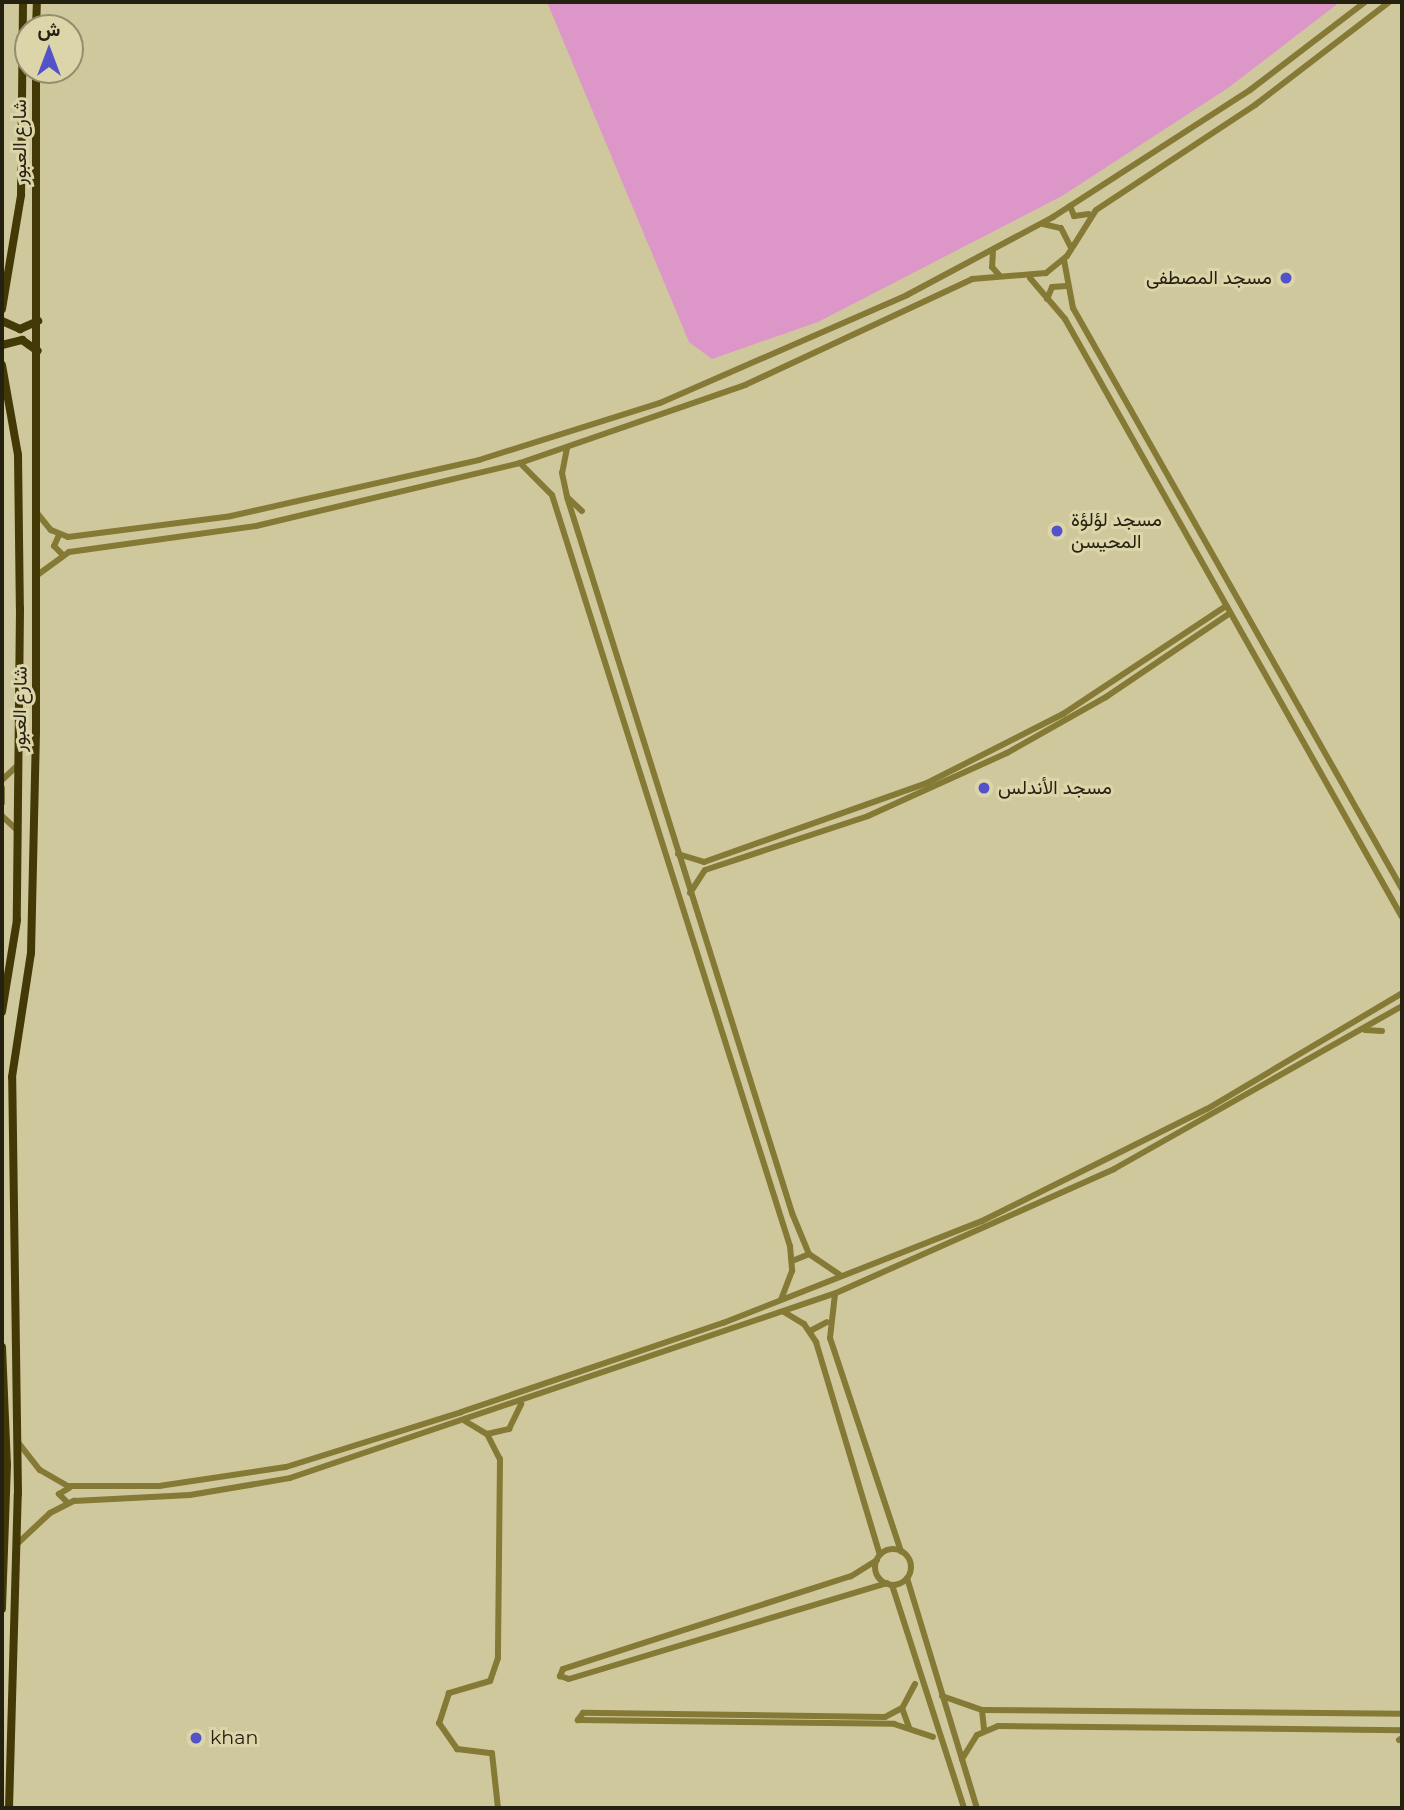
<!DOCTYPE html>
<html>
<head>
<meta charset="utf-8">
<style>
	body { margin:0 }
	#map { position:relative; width:1404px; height:1810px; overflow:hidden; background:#d0c89d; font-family:Montserrat,Vazirmatn,sans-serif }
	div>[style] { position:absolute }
	.green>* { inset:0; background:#dc96c7 }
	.tertiary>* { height:6px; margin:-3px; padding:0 3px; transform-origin:3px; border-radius:3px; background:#857936 }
	.tertiary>.ring { margin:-3px; padding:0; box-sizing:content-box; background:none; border:6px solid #857936; border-radius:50% }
	.primary>* { height:8px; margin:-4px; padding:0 4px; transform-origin:4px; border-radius:4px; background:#423906 }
	.dots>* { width:19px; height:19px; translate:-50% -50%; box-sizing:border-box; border:4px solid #ddd5aa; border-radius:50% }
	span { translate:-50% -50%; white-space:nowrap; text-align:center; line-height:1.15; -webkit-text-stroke:6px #ddd5aa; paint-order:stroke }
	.street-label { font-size:19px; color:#252111 }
	.poi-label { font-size:19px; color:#252111 }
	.right { translate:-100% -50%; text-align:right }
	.left { translate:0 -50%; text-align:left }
	.frame { position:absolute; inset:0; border:4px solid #252111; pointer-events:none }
	.north { position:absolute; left:14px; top:14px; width:70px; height:70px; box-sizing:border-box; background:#ddd5aa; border:2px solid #938d6d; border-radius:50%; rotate:0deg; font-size:19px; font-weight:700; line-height:28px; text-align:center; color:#252111 }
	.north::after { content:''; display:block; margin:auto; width:24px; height:32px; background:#5352c9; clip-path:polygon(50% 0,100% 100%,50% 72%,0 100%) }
</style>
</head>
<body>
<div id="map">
	<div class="green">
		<div style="clip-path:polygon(547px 2px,1340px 2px,1228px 88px,1062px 196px,818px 322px,712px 359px,689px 342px)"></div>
	</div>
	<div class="tertiary">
		<div style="left:1070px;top:206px;width:11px;rotate:68deg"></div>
		<div style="left:1074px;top:216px;width:15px;rotate:-8deg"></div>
		<div style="left:1043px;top:224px;width:18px;rotate:13deg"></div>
		<div style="left:1061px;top:228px;width:22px;rotate:63deg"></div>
		<div style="left:993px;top:250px;width:17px;rotate:93deg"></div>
		<div style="left:992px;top:267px;width:12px;rotate:48deg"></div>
		<div style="left:1064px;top:260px;width:49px;rotate:79.4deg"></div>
		<div style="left:1073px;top:308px;width:668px;rotate:60.48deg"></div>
		<div style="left:1030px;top:278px;width:54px;rotate:49.5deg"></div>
		<div style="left:1065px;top:319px;width:686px;rotate:60.6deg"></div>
		<div style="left:1047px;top:299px;width:13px;rotate:-67deg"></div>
		<div style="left:1052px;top:287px;width:14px;rotate:-4deg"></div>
		<div style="left:567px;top:448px;width:25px;rotate:101deg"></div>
		<div style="left:562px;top:473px;width:25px;rotate:78deg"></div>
		<div style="left:567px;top:497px;width:751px;rotate:72.55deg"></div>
		<div style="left:792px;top:1213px;width:44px;rotate:67.5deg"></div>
		<div style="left:809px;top:1254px;width:37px;rotate:34deg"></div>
		<div style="left:520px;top:463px;width:45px;rotate:45deg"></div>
		<div style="left:552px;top:495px;width:788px;rotate:72.42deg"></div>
		<div style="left:790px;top:1246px;width:25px;rotate:85deg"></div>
		<div style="left:792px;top:1271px;width:30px;rotate:111deg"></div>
		<div style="left:568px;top:498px;width:19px;rotate:43deg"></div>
		<div style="left:37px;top:513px;width:22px;rotate:51deg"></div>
		<div style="left:51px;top:530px;width:18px;rotate:22deg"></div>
		<div style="left:68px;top:537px;width:164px;rotate:-7.3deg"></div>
		<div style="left:231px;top:516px;width:254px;rotate:-12.7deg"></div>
		<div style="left:479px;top:460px;width:190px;rotate:-17.5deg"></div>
		<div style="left:660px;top:403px;width:270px;rotate:-23.6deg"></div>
		<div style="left:907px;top:295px;width:166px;rotate:-28.1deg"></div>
		<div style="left:1053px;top:217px;width:234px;rotate:-32.8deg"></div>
		<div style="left:1250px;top:90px;width:145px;rotate:-37.4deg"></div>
		<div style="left:59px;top:535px;width:12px;rotate:114deg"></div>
		<div style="left:54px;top:546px;width:11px;rotate:45deg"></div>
		<div style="left:36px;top:576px;width:41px;rotate:-36deg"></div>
		<div style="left:69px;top:552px;width:189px;rotate:-7.9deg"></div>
		<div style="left:256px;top:526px;width:271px;rotate:-13.4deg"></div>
		<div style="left:520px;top:463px;width:238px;rotate:-19.1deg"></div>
		<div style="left:745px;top:385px;width:251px;rotate:-25deg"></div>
		<div style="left:972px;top:279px;width:74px;rotate:-4.6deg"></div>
		<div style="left:1046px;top:273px;width:27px;rotate:-39deg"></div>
		<div style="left:1067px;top:256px;width:54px;rotate:-57.8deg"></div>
		<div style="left:1096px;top:210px;width:191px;rotate:-33.4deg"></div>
		<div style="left:1255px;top:105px;width:169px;rotate:-37.5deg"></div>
		<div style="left:2px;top:780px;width:23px;rotate:-43deg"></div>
		<div style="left:2px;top:788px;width:15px;rotate:90deg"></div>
		<div style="left:2px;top:816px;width:22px;rotate:43deg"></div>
		<div style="left:678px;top:854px;width:27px;rotate:17deg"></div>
		<div style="left:704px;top:862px;width:237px;rotate:-19.5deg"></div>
		<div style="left:927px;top:783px;width:153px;rotate:-26.9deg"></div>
		<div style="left:1063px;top:714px;width:196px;rotate:-33.5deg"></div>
		<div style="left:690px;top:893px;width:27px;rotate:-57deg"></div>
		<div style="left:705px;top:870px;width:172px;rotate:-18.3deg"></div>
		<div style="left:868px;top:816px;width:153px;rotate:-24.4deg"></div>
		<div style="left:1007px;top:753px;width:114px;rotate:-29.5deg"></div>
		<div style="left:1106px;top:697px;width:150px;rotate:-34.1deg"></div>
		<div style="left:1365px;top:1030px;width:17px;rotate:3deg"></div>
		<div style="left:792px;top:1261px;width:18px;rotate:-22deg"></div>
		<div style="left:835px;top:1294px;width:44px;rotate:96.5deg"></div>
		<div style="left:830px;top:1338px;width:225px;rotate:71.6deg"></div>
		<div style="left:784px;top:1312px;width:23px;rotate:31deg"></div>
		<div style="left:804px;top:1324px;width:22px;rotate:56deg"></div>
		<div style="left:816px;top:1342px;width:222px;rotate:73.3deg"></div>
		<div style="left:810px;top:1331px;width:19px;rotate:-28deg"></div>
		<div style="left:465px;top:1421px;width:26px;rotate:31deg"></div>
		<div style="left:487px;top:1434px;width:28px;rotate:63deg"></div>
		<div style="left:500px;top:1459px;width:199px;rotate:90.6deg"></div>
		<div style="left:498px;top:1658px;width:24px;rotate:109deg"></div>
		<div style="left:490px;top:1681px;width:43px;rotate:163.7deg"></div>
		<div style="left:449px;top:1693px;width:32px;rotate:108deg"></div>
		<div style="left:439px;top:1723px;width:32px;rotate:55deg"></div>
		<div style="left:457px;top:1749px;width:35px;rotate:7deg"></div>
		<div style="left:492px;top:1753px;width:55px;rotate:83.8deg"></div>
		<div style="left:487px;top:1434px;width:23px;rotate:-13deg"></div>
		<div style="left:509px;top:1429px;width:28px;rotate:-64deg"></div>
		<div style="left:17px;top:1441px;width:37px;rotate:52deg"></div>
		<div style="left:40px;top:1470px;width:32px;rotate:30deg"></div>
		<div style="left:68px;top:1486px;width:91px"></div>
		<div style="left:159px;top:1486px;width:128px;rotate:-8.5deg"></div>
		<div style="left:286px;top:1467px;width:183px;rotate:-17.4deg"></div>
		<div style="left:461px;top:1412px;width:277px;rotate:-18.8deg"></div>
		<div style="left:723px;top:1323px;width:278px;rotate:-21.5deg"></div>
		<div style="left:982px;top:1221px;width:251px;rotate:-26.5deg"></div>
		<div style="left:1207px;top:1109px;width:227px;rotate:-30.7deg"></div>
		<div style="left:68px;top:1503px;width:13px;rotate:-135deg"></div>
		<div style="left:59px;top:1494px;width:12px;rotate:-31deg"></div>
		<div style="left:17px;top:1544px;width:45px;rotate:-43.2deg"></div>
		<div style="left:50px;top:1513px;width:27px;rotate:-27deg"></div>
		<div style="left:74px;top:1501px;width:116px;rotate:-3deg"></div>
		<div style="left:190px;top:1495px;width:101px;rotate:-9.6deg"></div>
		<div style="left:290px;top:1478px;width:576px;rotate:-18.72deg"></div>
		<div style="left:836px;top:1293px;width:304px;rotate:-24deg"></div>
		<div style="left:1114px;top:1169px;width:331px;rotate:-29.5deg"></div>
		<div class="ring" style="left:875px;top:1549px;width:30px;height:30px"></div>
		<div style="left:877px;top:1560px;width:31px;rotate:148deg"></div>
		<div style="left:851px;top:1576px;width:303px;rotate:162.1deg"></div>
		<div style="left:563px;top:1669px;width:8px;rotate:113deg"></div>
		<div style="left:560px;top:1676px;width:9px;rotate:18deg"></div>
		<div style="left:569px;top:1679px;width:332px;rotate:-16.8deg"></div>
		<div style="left:907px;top:1578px;width:240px;rotate:73.1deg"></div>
		<div style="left:892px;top:1585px;width:234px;rotate:72.1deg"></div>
		<div style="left:915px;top:1684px;width:27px;rotate:118deg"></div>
		<div style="left:902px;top:1708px;width:19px;rotate:152deg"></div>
		<div style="left:885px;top:1717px;width:302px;rotate:-179.2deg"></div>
		<div style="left:583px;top:1713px;width:9px;rotate:126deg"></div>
		<div style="left:578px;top:1720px;width:316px;rotate:0.7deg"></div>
		<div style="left:894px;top:1724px;width:41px;rotate:18.4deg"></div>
		<div style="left:942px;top:1696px;width:42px;rotate:19.3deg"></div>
		<div style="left:982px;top:1710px;width:420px;rotate:0.5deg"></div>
		<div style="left:902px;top:1708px;width:20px;rotate:70deg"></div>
		<div style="left:982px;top:1710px;width:20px;rotate:84deg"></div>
		<div style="left:1399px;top:1740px;width:4px;rotate:-34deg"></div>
		<div style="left:962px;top:1759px;width:28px;rotate:-58deg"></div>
		<div style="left:977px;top:1735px;width:23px;rotate:-23deg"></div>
		<div style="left:998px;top:1726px;width:404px;rotate:0.6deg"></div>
	</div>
	<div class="primary">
		<div style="left:36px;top:28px;width:26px;rotate:-88deg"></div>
		<div style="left:2px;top:309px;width:116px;rotate:-80.5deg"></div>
		<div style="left:21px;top:195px;width:193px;rotate:-89.4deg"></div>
		<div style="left:2px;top:321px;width:20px;rotate:24deg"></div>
		<div style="left:20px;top:329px;width:20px;rotate:-24deg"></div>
		<div style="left:2px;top:345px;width:21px;rotate:-14deg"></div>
		<div style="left:22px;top:340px;width:19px;rotate:35deg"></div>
		<div style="left:2px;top:365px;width:91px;rotate:79.9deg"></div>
		<div style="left:18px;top:455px;width:153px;rotate:89.3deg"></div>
		<div style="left:20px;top:608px;width:312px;rotate:90.6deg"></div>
		<div style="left:17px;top:920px;width:93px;rotate:99.3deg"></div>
		<div style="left:2px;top:1347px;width:117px;rotate:87.6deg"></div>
		<div style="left:7px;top:1464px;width:145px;rotate:92deg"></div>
		<div style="left:9px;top:1808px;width:314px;rotate:-88.4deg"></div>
		<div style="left:18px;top:1494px;width:417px;rotate:-90.8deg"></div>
		<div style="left:12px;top:1077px;width:125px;rotate:-81.3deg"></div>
		<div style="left:31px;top:953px;width:222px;rotate:-88.7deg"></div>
		<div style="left:36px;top:731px;width:661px;rotate:-90deg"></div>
	</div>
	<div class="dots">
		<div style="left:1286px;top:278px;background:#5352c9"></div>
		<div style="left:1057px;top:531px;background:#5352c9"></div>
		<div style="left:984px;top:788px;background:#5352c9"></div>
		<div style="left:196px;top:1738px;background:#5352c9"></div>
	</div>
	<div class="street-label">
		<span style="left:20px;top:142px;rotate:-90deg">شارع العبور</span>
		<span style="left:20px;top:709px;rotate:-89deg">شارع العبور</span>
	</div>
	<div class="poi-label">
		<span class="right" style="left:1272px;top:278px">مسجد المصطفى</span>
		<span class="left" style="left:1071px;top:531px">مسجد لؤلؤة<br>المحيسن</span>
		<span class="left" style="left:998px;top:788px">مسجد الأندلس</span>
		<span class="left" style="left:210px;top:1738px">khan</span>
	</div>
	<div class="frame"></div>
	<div class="north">ش</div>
</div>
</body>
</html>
